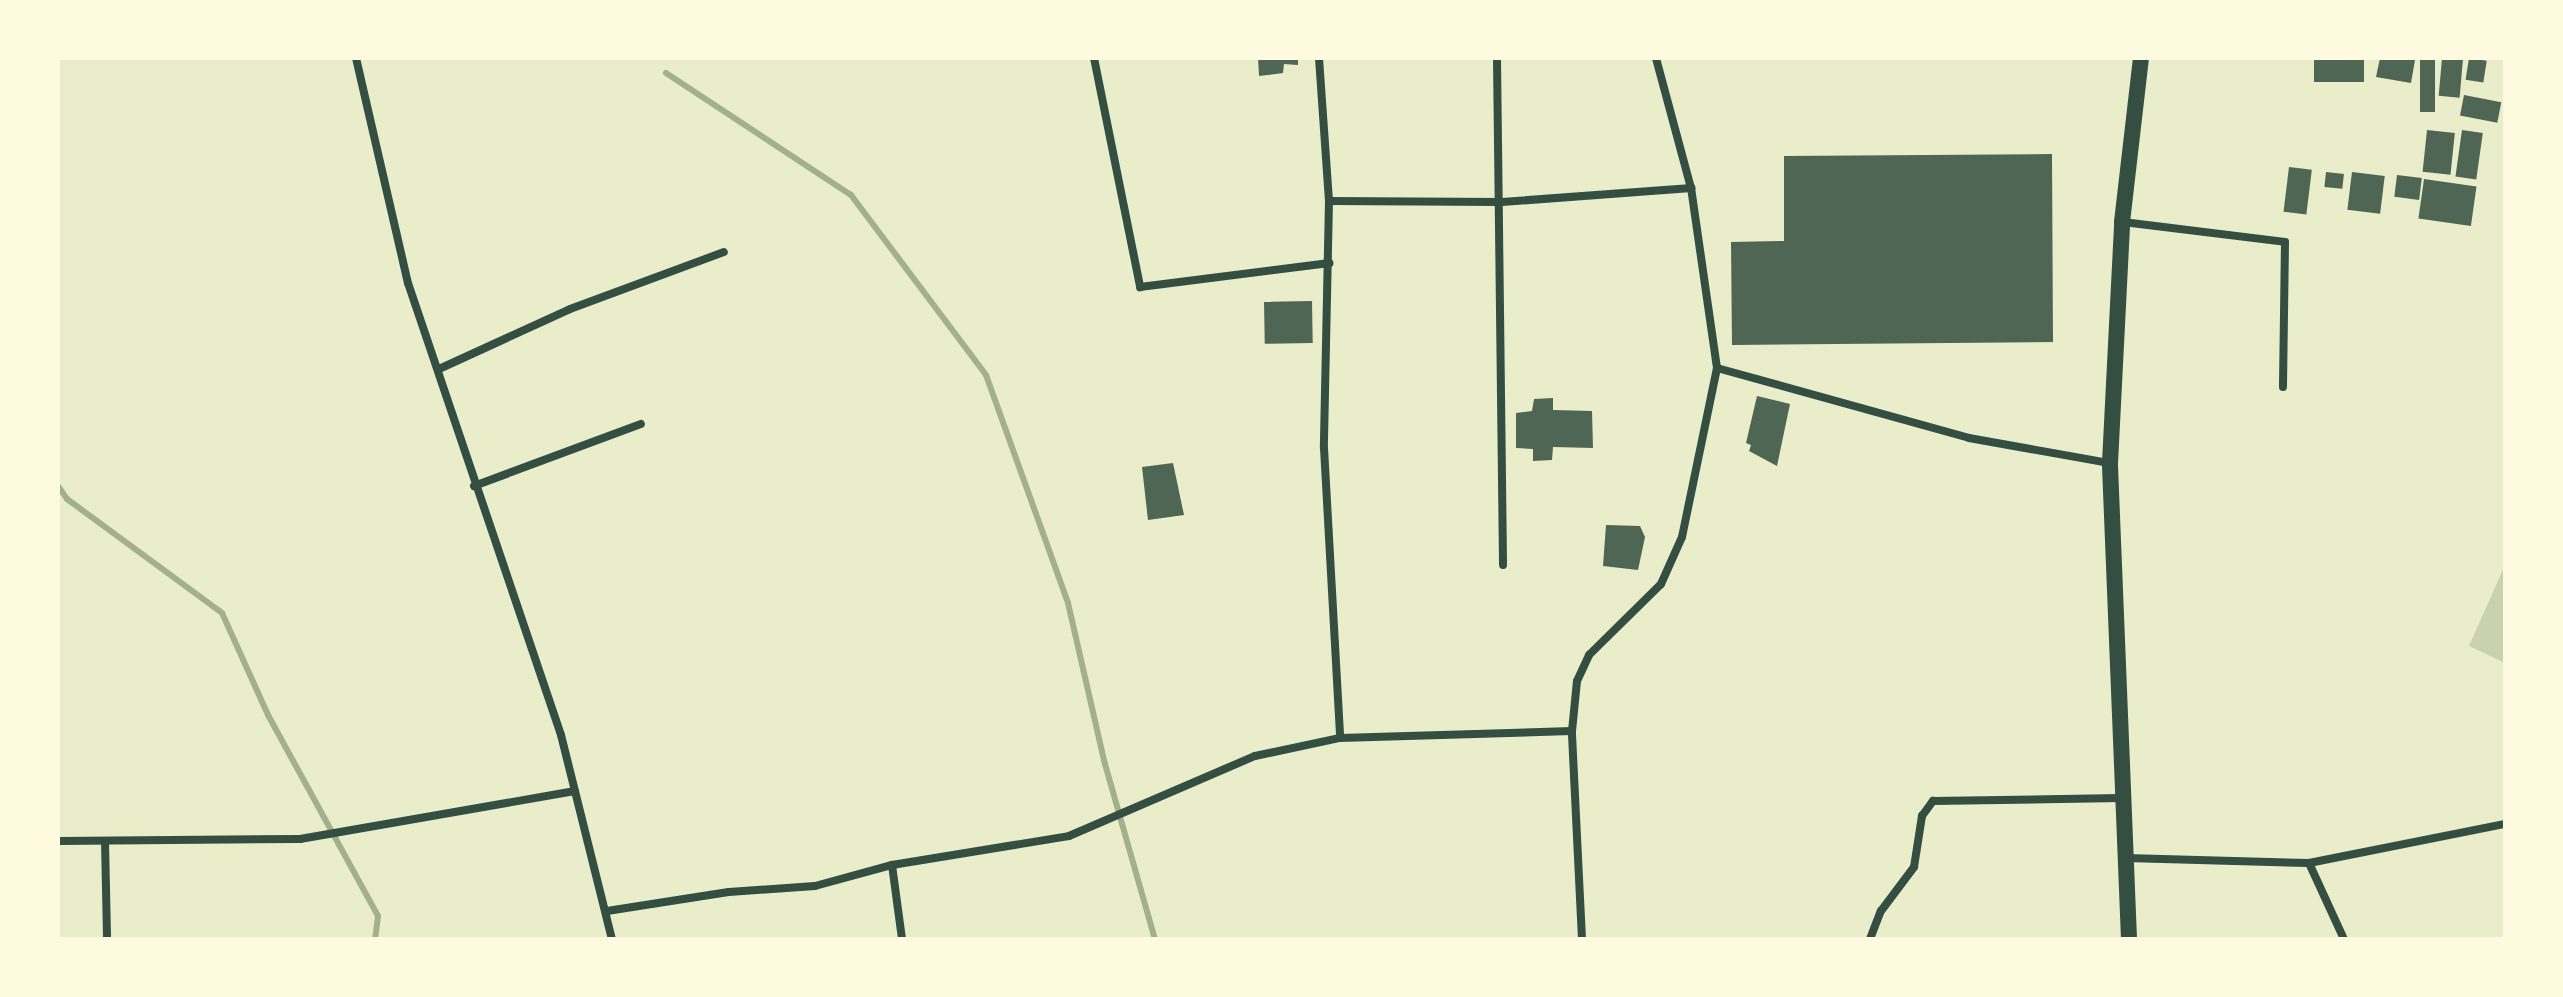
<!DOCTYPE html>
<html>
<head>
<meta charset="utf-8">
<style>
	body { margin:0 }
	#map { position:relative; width:2563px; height:997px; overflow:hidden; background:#e9edc9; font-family:"Sofia Sans Condensed",sans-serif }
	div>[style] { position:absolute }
	.green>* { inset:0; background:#cad2ad }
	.stream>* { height:6px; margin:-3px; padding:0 3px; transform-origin:3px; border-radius:3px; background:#a3b18a }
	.building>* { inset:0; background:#4f6655; transform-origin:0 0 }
	.minor>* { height:8px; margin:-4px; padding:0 4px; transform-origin:4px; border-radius:4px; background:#344e41 }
	.primary>* { height:16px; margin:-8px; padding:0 8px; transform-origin:8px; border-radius:8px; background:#344e41 }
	span { translate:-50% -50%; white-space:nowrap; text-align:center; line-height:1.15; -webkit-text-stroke:6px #fefae0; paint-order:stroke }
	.frame { position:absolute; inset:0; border:60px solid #fefae0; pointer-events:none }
</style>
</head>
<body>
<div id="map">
	<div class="green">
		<div style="clip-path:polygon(2505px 565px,2505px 663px,2469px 646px)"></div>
	</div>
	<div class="stream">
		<div style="left:666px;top:73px;width:222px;rotate:33.4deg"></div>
		<div style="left:851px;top:195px;width:225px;rotate:53.1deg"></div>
		<div style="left:986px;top:375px;width:242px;rotate:70.2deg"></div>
		<div style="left:1068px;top:603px;width:165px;rotate:77.1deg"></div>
		<div style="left:1105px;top:764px;width:182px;rotate:74.1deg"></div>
		<div style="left:58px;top:486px;width:16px;rotate:55deg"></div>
		<div style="left:67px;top:499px;width:192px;rotate:36.3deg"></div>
		<div style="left:222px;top:613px;width:112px;rotate:65.7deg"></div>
		<div style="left:268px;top:715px;width:229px;rotate:61.3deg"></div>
		<div style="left:378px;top:916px;width:23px;rotate:97deg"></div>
	</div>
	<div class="building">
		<div style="clip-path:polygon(1258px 58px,1298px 58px,1298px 65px,1284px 64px,1283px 73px,1259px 76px)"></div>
		<div style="left:2314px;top:58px;width:50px;height:24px"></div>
		<div style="clip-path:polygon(2380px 58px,2415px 60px,2411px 83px,2376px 77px)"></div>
		<div style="left:2420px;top:58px;width:15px;height:54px"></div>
		<div style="left:2442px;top:58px;width:21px;height:38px;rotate:5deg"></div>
		<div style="left:2469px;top:58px;width:18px;height:22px;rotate:9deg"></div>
		<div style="left:2464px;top:95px;width:38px;height:21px;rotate:11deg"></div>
		<div style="left:2427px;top:130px;width:28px;height:42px;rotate:6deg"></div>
		<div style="left:2462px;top:130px;width:21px;height:47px;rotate:8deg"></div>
		<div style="clip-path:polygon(2052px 154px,2053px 342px,1732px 345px,1731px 242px,1784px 241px,1784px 156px)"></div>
		<div style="left:2289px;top:167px;width:23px;height:45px;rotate:7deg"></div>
		<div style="left:2326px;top:172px;width:18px;height:15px;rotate:6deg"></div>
		<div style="left:2352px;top:172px;width:33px;height:38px;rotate:7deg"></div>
		<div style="left:2397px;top:175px;width:25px;height:22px;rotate:7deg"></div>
		<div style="left:2424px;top:179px;width:53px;height:40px;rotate:8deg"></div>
		<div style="left:1312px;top:301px;width:42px;height:48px;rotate:89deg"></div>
		<div style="clip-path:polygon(1757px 396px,1790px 404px,1777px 466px,1749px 451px,1751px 445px,1746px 443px)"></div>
		<div style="clip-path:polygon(1553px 398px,1553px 410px,1592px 411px,1593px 448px,1553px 447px,1552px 460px,1533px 461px,1533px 449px,1516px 448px,1516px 413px,1532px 411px,1534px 399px)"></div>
		<div style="clip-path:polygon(1173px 463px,1184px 515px,1148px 520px,1142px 467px)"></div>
		<div style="clip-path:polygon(1606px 525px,1640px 526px,1645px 537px,1638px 570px,1603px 566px)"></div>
	</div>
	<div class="minor">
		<div style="left:356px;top:58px;width:231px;rotate:77deg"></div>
		<div style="left:408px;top:283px;width:477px;rotate:71.3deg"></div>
		<div style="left:561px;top:735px;width:210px;rotate:76deg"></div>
		<div style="left:1094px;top:58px;width:234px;rotate:78.6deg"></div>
		<div style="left:1140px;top:287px;width:191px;rotate:-7.2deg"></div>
		<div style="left:1319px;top:58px;width:143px;rotate:86deg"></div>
		<div style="left:1329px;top:201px;width:247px;rotate:91.2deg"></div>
		<div style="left:1324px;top:448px;width:290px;rotate:86.8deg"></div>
		<div style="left:1497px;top:58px;width:507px;rotate:89.32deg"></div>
		<div style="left:1329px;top:201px;width:173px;rotate:0.3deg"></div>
		<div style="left:1502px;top:202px;width:190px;rotate:-4.2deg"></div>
		<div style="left:2123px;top:222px;width:163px;rotate:7deg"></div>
		<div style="left:2285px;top:242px;width:145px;rotate:90.8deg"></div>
		<div style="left:1717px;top:368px;width:262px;rotate:15.5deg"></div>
		<div style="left:1969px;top:438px;width:143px;rotate:10.1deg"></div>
		<div style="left:439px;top:369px;width:144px;rotate:-24.6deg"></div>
		<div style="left:570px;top:309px;width:164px;rotate:-20.3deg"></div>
		<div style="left:474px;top:486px;width:178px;rotate:-20.4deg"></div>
		<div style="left:58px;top:841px;width:242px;rotate:-0.5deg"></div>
		<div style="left:300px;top:839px;width:279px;rotate:-9.9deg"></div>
		<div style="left:105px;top:841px;width:98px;rotate:88.8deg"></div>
		<div style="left:2126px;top:858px;width:183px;rotate:1.6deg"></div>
		<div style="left:2309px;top:863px;width:200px;rotate:-11.3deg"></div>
		<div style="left:2309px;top:863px;width:84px;rotate:65.3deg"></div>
		<div style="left:892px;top:865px;width:75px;rotate:82.3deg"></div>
		<div style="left:607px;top:911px;width:123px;rotate:-8.9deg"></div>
		<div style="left:729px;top:892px;width:86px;rotate:-4deg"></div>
		<div style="left:815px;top:886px;width:80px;rotate:-15.3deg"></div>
		<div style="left:892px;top:865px;width:179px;rotate:-9.3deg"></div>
		<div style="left:1069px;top:836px;width:202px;rotate:-23.3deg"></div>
		<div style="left:1255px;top:756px;width:87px;rotate:-12deg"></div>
		<div style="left:1340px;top:738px;width:232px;rotate:-1.7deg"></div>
		<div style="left:1582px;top:939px;width:208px;rotate:-92.8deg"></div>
		<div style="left:1572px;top:731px;width:50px;rotate:-84.3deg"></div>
		<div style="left:1577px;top:681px;width:29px;rotate:-65deg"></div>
		<div style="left:1589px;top:655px;width:101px;rotate:-44.6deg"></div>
		<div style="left:1661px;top:584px;width:51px;rotate:-65.9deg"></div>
		<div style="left:1682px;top:537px;width:173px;rotate:-78.3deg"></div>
		<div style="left:1717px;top:368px;width:182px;rotate:-98.2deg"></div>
		<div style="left:1691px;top:188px;width:135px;rotate:-105.1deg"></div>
		<div style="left:1870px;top:939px;width:30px;rotate:-69deg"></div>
		<div style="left:1881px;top:911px;width:55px;rotate:-53.1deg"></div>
		<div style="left:1914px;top:867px;width:52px;rotate:-81.1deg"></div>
		<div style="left:1922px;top:816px;width:19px;rotate:-54deg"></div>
		<div style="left:1933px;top:801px;width:188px;rotate:-0.9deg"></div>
	</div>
	<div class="primary">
		<div style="left:2129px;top:939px;width:476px;rotate:-92.3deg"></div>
		<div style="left:2110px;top:463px;width:241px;rotate:-87.1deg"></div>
		<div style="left:2122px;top:222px;width:165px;rotate:-83.4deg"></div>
	</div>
	<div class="frame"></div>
</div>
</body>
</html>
